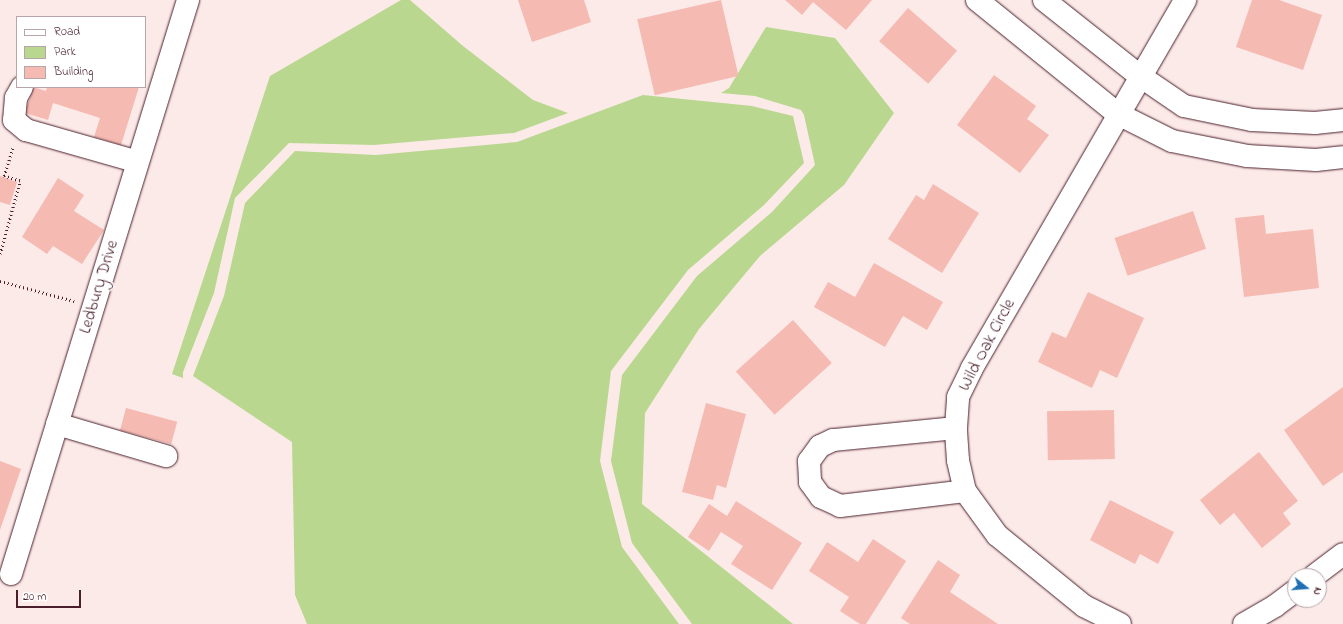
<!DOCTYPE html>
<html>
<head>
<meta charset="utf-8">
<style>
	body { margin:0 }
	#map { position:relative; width:1343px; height:624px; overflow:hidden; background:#fceae8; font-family:"Indie Flower",sans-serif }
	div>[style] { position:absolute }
	.green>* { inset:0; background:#b9d78f }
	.building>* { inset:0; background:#f5bab2; transform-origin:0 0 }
	.path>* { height:2.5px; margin-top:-1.25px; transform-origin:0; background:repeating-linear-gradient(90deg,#4a1f2b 0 1px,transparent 0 4px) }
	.roads { filter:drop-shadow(0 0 1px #4a1f2b) drop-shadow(0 0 1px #4a1f2b) }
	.minor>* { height:22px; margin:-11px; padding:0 11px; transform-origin:11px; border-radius:11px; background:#fff }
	span { translate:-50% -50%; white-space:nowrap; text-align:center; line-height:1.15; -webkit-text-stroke:3px #fff; paint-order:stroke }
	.street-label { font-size:17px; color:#4a1f2b }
	.legend { position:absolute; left:16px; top:16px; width:130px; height:72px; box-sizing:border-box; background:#fff; border:1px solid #b7a5aa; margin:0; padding:5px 7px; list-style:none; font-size:12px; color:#4a1f2b }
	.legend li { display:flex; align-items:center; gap:8px; height:20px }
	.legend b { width:20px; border:1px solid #b7a5aa }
	.north { position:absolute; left:1287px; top:568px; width:40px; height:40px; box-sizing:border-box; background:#fff; border:1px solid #b7a5aa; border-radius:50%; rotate:107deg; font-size:11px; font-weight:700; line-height:16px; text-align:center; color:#4a1f2b }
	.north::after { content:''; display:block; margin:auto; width:14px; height:18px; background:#1f6fb2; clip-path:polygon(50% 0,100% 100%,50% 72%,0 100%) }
	.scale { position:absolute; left:16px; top:590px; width:65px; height:18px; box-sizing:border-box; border:2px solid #4a1f2b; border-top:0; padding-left:5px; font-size:12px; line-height:14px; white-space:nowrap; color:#4a1f2b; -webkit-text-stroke:3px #fff; paint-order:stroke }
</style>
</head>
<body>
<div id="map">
	<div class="green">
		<div style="clip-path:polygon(401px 0,410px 0,463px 46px,533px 100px,568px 113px,514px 133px,374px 145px,289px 143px,235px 198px,214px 293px,183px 372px,183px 378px,172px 374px,270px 76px)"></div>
		<div style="clip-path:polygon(766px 27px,835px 38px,894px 113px,844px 185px,760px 256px,699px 329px,645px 413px,642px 504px,793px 624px,692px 624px,632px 543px,611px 461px,622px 375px,697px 276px,772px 212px,815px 165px,804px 115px,801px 110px,755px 96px,721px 93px,729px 88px)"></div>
		<div style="clip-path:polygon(643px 95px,752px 106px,793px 116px,804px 163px,764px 205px,688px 270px,611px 371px,600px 461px,622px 547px,679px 624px,307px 624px,295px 595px,292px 442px,193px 376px,224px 296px,245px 203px,295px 151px,376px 155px,517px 142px)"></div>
	</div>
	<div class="building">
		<div style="clip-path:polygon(518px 0,584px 0,591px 22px,532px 42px)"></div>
		<div style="left:721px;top:0;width:78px;height:86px;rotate:77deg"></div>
		<div style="clip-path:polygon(785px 0,872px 0,846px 30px,813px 2px,802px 15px)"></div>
		<div style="clip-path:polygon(1252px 0,1279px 0,1322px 15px,1303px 70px,1236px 47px)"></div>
		<div style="left:908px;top:8px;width:65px;height:44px;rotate:41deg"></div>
		<div style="clip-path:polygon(994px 75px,1036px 106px,1027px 119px,1049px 135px,1020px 173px,957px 125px)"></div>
		<div style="clip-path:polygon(33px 87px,46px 91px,47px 87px,139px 87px,121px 145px,94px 137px,100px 118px,53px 103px,48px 120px,25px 113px)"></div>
		<div style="clip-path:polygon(0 176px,17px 182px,10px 205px,0 202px)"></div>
		<div style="clip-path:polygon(58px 178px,84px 195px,74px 211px,104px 230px,82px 264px,53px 246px,47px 254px,22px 237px)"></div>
		<div style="clip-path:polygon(933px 184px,979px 213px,942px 273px,888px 239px,916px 195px,924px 200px)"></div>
		<div style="left:1193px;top:211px;width:40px;height:83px;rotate:71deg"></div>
		<div style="clip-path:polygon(1264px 215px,1266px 234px,1313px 229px,1319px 288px,1244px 297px,1235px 218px)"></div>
		<div style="clip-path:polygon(874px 263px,943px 302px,927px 330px,903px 316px,885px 347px,814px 307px,828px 282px,855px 297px)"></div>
		<div style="clip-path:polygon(1088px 292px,1144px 318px,1117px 378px,1100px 370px,1092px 388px,1038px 362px,1052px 332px,1066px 338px)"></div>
		<div style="left:793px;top:320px;width:58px;height:77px;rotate:48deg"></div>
		<div style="clip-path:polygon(1343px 387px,1343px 472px,1323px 486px,1284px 430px)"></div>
		<div style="clip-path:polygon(706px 403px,746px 414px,726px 488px,717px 485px,713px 500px,682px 492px)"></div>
		<div style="left:126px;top:408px;width:53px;height:23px;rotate:15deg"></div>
		<div style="left:1114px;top:410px;width:49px;height:67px;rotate:89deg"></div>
		<div style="clip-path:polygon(1259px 452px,1298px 501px,1283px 513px,1291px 524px,1262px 548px,1234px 513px,1220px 525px,1200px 500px)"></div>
		<div style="clip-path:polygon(0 461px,21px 469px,0 530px)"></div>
		<div style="clip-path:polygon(1110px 500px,1174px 532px,1158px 564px,1140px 554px,1135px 564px,1090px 540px)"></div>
		<div style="clip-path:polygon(736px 501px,802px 543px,772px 590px,731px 564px,743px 546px,721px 532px,709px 551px,688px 537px,709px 504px,727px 516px)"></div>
		<div style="clip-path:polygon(873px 539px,906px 561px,866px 624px,860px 624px,840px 611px,849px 597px,809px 571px,827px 542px,858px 562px)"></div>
		<div style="clip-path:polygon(938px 560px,960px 575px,950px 592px,998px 624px,910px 624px,901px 618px)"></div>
	</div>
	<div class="path">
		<div style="left:0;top:254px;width:76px;rotate:-74.7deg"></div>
		<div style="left:20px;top:181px;width:17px;rotate:-163deg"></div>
		<div style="left:4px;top:176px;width:30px;rotate:-73deg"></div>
		<div style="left:0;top:281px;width:77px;rotate:15.1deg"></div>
	</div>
	<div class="roads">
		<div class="minor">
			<div style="left:977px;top:0;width:181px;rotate:39deg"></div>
			<div style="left:1118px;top:114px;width:60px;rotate:26.6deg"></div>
			<div style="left:1172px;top:141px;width:76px;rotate:11.3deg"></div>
			<div style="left:1247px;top:156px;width:69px;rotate:3.3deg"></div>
			<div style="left:1316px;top:160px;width:27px;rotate:-6deg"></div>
			<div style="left:1044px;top:0;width:122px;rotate:38.4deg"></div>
			<div style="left:1140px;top:76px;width:53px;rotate:34.3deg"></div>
			<div style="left:1184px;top:106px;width:69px;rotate:11.6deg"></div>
			<div style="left:1252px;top:120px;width:63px;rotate:2.7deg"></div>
			<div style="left:1315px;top:123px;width:28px;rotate:-6deg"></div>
			<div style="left:22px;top:87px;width:13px;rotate:119deg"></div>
			<div style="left:16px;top:98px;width:22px;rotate:95deg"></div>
			<div style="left:14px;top:120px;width:16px;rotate:40deg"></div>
			<div style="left:26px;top:130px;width:116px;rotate:15.9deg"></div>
			<div style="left:57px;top:424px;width:114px;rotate:16.4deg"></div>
			<div style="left:956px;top:428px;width:124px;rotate:174.4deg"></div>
			<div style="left:833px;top:440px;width:14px;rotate:155deg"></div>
			<div style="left:820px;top:446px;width:19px;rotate:126deg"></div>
			<div style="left:809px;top:461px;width:21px;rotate:87deg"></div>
			<div style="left:810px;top:482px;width:19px;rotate:54deg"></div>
			<div style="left:821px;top:497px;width:21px;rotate:25deg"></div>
			<div style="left:840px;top:506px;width:126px;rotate:-6.8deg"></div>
			<div style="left:11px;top:574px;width:601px;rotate:-72.86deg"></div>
			<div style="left:1314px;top:576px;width:36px;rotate:-37deg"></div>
			<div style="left:1120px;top:624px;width:40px;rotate:-153.4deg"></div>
			<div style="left:1084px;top:606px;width:112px;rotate:-140.8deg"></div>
			<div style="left:997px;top:535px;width:54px;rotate:-126deg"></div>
			<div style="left:965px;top:491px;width:32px;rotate:-103deg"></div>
			<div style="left:958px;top:460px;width:32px;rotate:-94deg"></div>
			<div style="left:956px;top:428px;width:31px;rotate:-86deg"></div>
			<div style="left:958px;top:397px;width:32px;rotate:-64deg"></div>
			<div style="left:972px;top:368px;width:425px;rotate:-59.9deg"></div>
			<div style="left:1244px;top:624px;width:36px;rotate:-30deg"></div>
			<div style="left:1275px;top:606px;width:25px;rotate:-37deg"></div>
		</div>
	</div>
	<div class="street-label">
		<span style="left:99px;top:287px;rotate:-73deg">Ledbury Drive</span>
		<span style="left:987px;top:345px;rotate:-62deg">Wild Oak Circle</span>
	</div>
	<ul class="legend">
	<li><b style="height:5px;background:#fff"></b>Road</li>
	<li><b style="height:11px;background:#b9d78f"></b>Park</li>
	<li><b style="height:11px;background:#f5bab2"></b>Building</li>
	</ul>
	<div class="north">N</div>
	<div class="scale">20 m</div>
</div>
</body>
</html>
